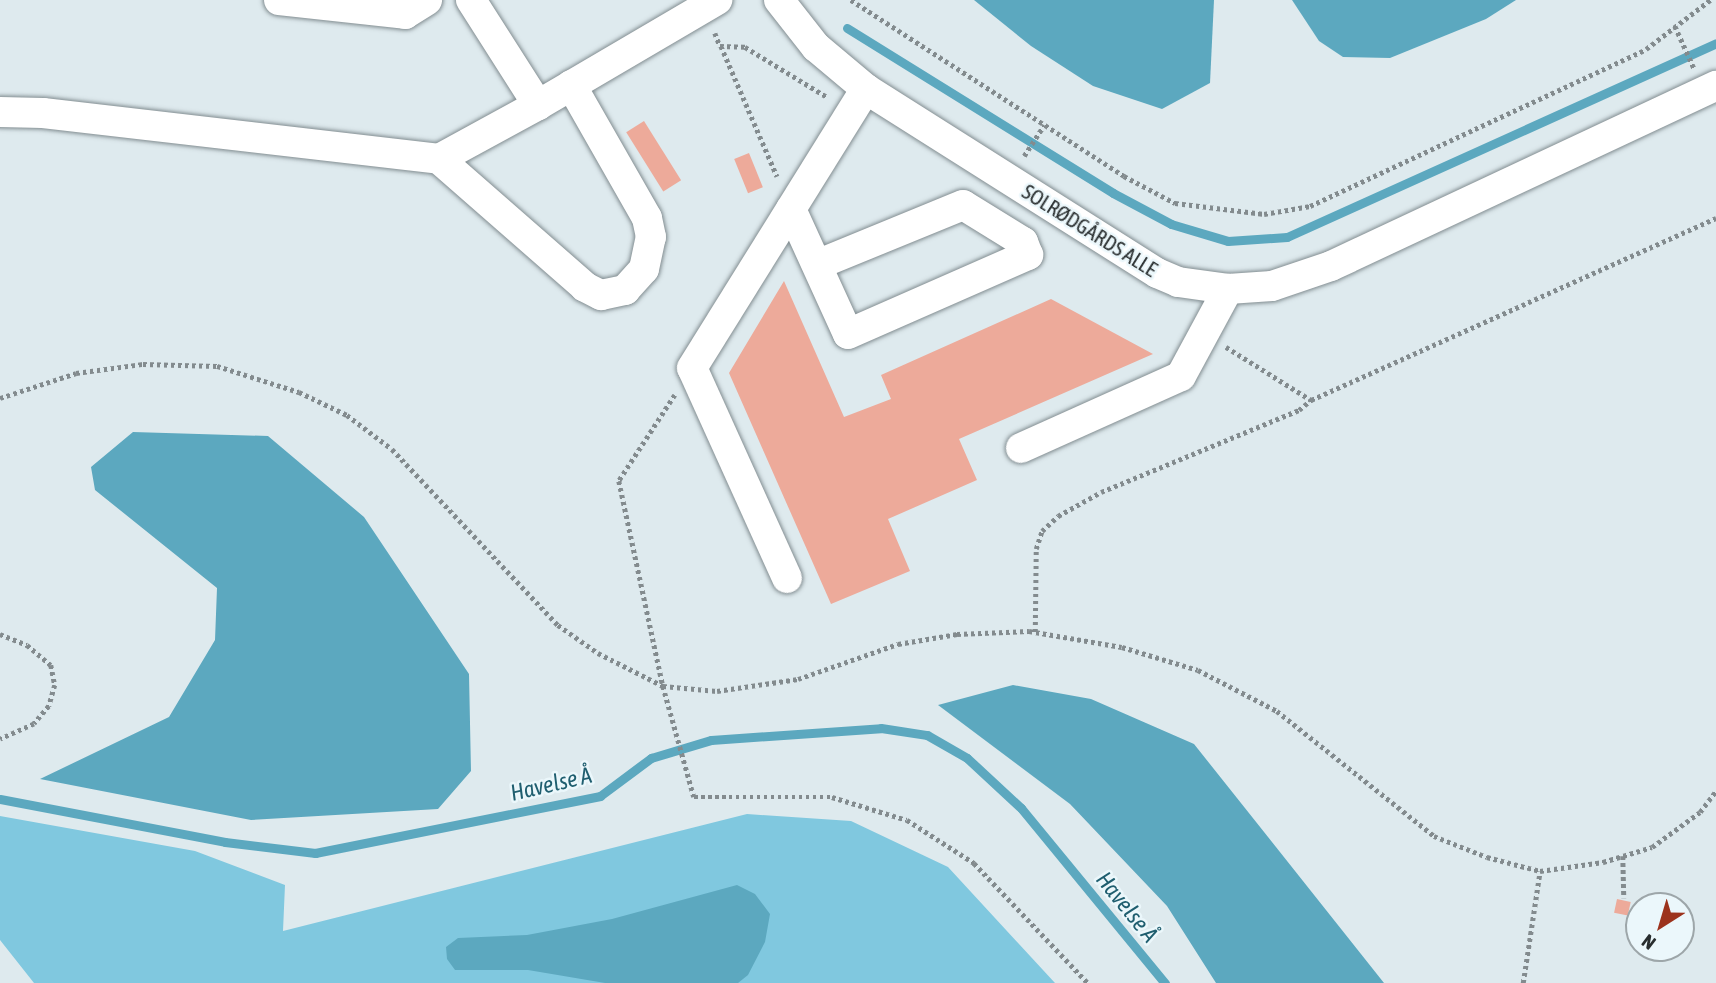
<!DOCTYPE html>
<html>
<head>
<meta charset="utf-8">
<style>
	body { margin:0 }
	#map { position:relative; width:1716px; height:983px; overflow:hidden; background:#deeaee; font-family:"Asap Condensed",sans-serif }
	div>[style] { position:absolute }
	.green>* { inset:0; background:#80c8df }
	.water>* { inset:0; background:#5ca8bf }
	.stream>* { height:9px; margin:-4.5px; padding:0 4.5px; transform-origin:4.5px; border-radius:4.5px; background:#5ca8bf }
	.building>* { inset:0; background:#edaa9a; transform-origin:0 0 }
	.path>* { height:4.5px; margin-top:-2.25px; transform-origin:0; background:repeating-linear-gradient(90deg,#838b8e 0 3.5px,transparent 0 7px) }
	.roads { filter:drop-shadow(0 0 2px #828d91) drop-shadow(0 0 2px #828d91) }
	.minor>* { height:30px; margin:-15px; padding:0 15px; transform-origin:15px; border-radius:15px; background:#fff }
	span { translate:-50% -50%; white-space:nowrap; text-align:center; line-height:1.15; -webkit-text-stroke:5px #ebf7fb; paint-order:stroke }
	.street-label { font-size:21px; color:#282d2e }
	.water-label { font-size:23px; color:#1f5e6f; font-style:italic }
	.north { position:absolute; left:1625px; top:892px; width:70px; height:70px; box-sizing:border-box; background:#ebf7fb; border:2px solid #9da6a9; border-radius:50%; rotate:217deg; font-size:19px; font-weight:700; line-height:28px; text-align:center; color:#282d2e }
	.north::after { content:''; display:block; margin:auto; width:24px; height:32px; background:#9c331d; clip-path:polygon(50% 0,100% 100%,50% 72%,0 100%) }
</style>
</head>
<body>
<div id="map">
	<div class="green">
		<div style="clip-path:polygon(747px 814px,851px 821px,948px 867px,1055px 983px,34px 983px,0 940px,0 816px,195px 851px,285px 885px,283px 931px)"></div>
	</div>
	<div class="water">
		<div style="clip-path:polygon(974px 0,1214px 0,1210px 83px,1162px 109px,1093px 86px,1031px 46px)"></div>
		<div style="clip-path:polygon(1292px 0,1516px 0,1486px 19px,1390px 58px,1343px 57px,1319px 41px)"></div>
		<div style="clip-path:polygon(133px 432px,268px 436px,364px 517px,469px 674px,471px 771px,438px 809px,251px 820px,40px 779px,169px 717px,215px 640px,217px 588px,95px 490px,91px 467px)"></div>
		<div style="clip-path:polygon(1013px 685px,1091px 699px,1194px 744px,1384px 983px,1216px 983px,1167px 906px,1070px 804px,938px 705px)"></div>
		<div style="clip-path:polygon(737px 885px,755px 894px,770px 914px,765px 942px,748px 975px,738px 983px,605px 983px,528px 970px,455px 970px,447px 959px,446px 947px,458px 938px,527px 935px,612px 919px)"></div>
	</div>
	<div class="stream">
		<div style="left:847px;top:28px;width:313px;rotate:31.8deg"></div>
		<div style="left:1113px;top:193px;width:66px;rotate:28.1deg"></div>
		<div style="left:1171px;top:224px;width:59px;rotate:16.6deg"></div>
		<div style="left:1228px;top:241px;width:59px;rotate:-3.9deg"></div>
		<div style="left:1287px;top:237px;width:471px;rotate:-24.3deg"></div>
		<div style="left:0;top:799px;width:229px;rotate:10.8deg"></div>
		<div style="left:225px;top:842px;width:91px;rotate:7deg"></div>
		<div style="left:315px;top:853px;width:291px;rotate:-11.3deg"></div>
		<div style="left:600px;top:796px;width:64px;rotate:-36.7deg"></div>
		<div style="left:651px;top:758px;width:63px;rotate:-16.7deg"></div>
		<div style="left:711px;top:740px;width:170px;rotate:-4deg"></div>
		<div style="left:881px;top:728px;width:47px;rotate:8.7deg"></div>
		<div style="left:927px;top:735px;width:46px;rotate:29.9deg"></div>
		<div style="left:967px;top:758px;width:74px;rotate:42.8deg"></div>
		<div style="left:1021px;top:808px;width:227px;rotate:50.6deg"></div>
	</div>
	<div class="building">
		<div style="left:644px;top:121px;width:70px;height:21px;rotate:58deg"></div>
		<div style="left:749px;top:153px;width:37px;height:16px;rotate:68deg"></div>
		<div style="clip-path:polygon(784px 281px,844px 417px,891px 399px,881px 375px,1051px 299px,1153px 354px,959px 439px,977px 480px,888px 519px,910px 571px,831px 604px,729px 373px)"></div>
		<div style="left:1617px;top:899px;width:14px;height:14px;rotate:12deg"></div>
	</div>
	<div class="path">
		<div style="left:851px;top:0;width:325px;rotate:32.8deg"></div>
		<div style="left:1124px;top:176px;width:58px;rotate:27.9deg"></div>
		<div style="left:1175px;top:203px;width:90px;rotate:7deg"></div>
		<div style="left:1264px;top:214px;width:47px;rotate:-9.9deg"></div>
		<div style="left:1310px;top:206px;width:371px;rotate:-25deg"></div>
		<div style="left:1646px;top:49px;width:81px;rotate:-37.4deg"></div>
		<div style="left:1675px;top:26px;width:46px;rotate:65.7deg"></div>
		<div style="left:715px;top:33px;width:14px;rotate:69deg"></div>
		<div style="left:720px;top:46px;width:25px;rotate:2deg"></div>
		<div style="left:745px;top:47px;width:96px;rotate:31.4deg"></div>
		<div style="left:721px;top:46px;width:142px;rotate:66.7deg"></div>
		<div style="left:1024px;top:156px;width:37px;rotate:-57deg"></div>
		<div style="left:1226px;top:347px;width:100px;rotate:31.9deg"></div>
		<div style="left:1311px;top:400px;width:444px;rotate:-24.2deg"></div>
		<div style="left:675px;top:395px;width:103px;rotate:123.1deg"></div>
		<div style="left:619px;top:481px;width:210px;rotate:77.9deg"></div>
		<div style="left:663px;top:686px;width:115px;rotate:74.4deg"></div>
		<div style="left:694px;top:797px;width:138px"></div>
		<div style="left:832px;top:797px;width:78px;rotate:17deg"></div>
		<div style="left:907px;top:820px;width:80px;rotate:32.7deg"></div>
		<div style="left:974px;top:863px;width:166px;rotate:46.5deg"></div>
		<div style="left:0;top:398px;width:80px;rotate:-18.2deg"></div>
		<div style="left:76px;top:373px;width:68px;rotate:-7.7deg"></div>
		<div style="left:143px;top:364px;width:74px;rotate:1.5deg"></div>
		<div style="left:217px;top:366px;width:86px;rotate:17.6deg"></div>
		<div style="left:299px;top:392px;width:53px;rotate:25.6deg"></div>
		<div style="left:347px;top:415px;width:56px;rotate:37.1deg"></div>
		<div style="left:392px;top:449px;width:242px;rotate:46.7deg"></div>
		<div style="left:558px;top:625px;width:49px;rotate:35deg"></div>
		<div style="left:598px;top:653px;width:73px;rotate:26.9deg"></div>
		<div style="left:663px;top:686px;width:54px;rotate:5.3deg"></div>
		<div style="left:717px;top:691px;width:82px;rotate:-8.4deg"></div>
		<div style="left:798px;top:679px;width:106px;rotate:-19.3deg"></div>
		<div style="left:898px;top:644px;width:60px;rotate:-9.6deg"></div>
		<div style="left:957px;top:634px;width:72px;rotate:-2.4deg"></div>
		<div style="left:1029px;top:631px;width:94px;rotate:9.8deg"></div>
		<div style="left:1122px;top:647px;width:79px;rotate:16.8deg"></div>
		<div style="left:1198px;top:670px;width:89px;rotate:27.4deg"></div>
		<div style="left:1277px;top:711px;width:201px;rotate:38.5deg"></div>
		<div style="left:1434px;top:836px;width:57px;rotate:21.6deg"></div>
		<div style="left:1487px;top:857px;width:55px;rotate:14.8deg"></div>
		<div style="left:1540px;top:871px;width:64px;rotate:-8.1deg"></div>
		<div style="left:1603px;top:862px;width:51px;rotate:-17deg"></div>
		<div style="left:1652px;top:847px;width:59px;rotate:-36.1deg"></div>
		<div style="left:1700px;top:812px;width:26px;rotate:-53deg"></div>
		<div style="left:1035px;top:632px;width:83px;rotate:-89.3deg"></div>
		<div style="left:1036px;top:549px;width:19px;rotate:-72deg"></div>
		<div style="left:1042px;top:531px;width:22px;rotate:-43deg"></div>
		<div style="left:1058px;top:516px;width:49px;rotate:-29.2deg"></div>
		<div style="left:1101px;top:492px;width:214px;rotate:-22.5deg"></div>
		<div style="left:1299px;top:410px;width:16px;rotate:-40deg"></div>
		<div style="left:0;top:634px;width:29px;rotate:22deg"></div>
		<div style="left:27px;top:645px;width:31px;rotate:40deg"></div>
		<div style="left:51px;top:665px;width:20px;rotate:79deg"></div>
		<div style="left:55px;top:685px;width:22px;rotate:106deg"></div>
		<div style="left:49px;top:706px;width:23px;rotate:130deg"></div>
		<div style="left:34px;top:724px;width:37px;rotate:156deg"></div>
		<div style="left:1623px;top:856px;width:42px;rotate:88.6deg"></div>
		<div style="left:1523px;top:983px;width:113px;rotate:-81.4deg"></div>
	</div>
	<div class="roads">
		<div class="minor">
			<div style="left:279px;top:0;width:127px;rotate:6.3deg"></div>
			<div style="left:405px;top:14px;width:26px;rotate:-32deg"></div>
			<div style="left:471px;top:0;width:125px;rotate:57.5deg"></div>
			<div style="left:538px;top:105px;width:208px;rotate:-30.4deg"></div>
			<div style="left:779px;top:0;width:60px;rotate:51.8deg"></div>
			<div style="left:816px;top:47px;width:65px;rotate:40deg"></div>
			<div style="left:866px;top:89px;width:344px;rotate:32.3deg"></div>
			<div style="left:1157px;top:273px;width:23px;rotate:23deg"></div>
			<div style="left:1178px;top:282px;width:50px;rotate:8deg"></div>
			<div style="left:1228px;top:289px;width:44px;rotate:-3.9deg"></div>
			<div style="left:1272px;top:286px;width:62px;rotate:-18.7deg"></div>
			<div style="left:1331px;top:266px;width:425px;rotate:-25.1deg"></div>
			<div style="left:538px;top:105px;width:113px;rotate:151.4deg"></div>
			<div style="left:439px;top:159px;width:194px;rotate:41.2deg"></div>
			<div style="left:585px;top:287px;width:18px;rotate:27deg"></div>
			<div style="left:601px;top:295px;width:25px;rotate:-12deg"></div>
			<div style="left:625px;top:290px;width:28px;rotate:-48deg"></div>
			<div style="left:644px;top:269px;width:33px;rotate:-78deg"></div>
			<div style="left:651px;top:237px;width:19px;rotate:-102deg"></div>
			<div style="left:647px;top:218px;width:153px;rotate:-119.7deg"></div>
			<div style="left:0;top:112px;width:43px;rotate:1.3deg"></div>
			<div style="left:43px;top:113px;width:399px;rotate:6.6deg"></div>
			<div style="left:791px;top:209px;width:137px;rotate:65.5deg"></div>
			<div style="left:848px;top:334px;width:197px;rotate:-23.7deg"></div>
			<div style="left:1028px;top:255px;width:14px;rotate:-111deg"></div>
			<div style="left:1023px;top:242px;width:70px;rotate:-148.3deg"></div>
			<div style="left:963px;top:205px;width:156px;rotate:157.7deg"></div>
			<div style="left:1021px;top:448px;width:175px;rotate:-24.2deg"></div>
			<div style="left:1181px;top:376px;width:99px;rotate:-61.6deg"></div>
			<div style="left:787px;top:578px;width:230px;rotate:-114.3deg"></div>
			<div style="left:692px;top:368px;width:329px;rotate:-58.1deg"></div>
		</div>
	</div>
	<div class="street-label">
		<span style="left:1090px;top:230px;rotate:32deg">SOLRØDGÅRDS ALLE</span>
	</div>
	<div class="water-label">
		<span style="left:551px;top:784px;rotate:-13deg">Havelse Å</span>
		<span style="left:1127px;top:907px;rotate:51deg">Havelse Å</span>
	</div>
	<div class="north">N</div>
</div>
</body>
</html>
